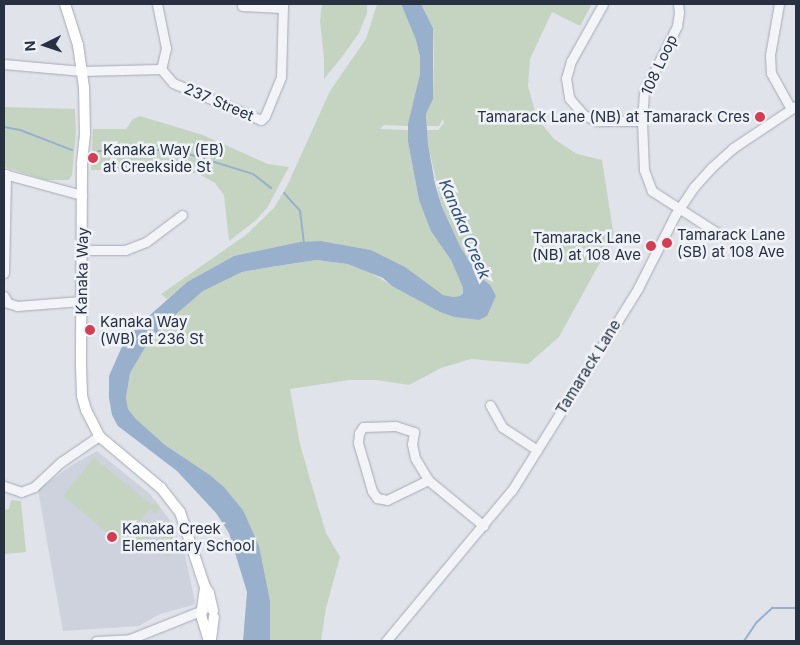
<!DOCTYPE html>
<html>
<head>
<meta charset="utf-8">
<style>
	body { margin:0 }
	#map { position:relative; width:800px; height:645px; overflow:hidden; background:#e0e3ea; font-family:Inter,sans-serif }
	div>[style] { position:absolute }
	.built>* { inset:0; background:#cdd2dc }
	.green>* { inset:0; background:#c5d4c0; transform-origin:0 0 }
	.water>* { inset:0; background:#98b0cc }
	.stream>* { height:2px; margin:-1px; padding:0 1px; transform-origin:1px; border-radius:1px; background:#98b0cc }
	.roads { filter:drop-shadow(0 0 1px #a5aab4) drop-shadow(0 0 1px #a5aab4) }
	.minor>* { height:9px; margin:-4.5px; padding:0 4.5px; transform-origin:4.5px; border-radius:4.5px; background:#f3f4f8 }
	.major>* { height:10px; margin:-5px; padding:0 5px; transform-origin:5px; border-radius:5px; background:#fff }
	.dots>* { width:14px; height:14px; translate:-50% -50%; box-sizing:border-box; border:2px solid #eff2f7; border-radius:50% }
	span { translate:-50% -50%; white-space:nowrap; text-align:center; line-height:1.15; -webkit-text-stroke:5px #eff2f7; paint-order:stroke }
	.street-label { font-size:15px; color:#273142 }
	.poi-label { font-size:15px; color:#273142 }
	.right { translate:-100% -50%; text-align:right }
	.left { translate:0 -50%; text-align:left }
	.water-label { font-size:16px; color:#2f4f78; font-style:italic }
	.frame { position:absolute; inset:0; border:5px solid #273142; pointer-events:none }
	.north { position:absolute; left:20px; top:20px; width:50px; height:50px; -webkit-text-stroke:4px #eff2f7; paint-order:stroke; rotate:266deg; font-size:14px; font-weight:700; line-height:20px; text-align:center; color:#273142 }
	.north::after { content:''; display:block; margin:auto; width:18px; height:22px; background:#273142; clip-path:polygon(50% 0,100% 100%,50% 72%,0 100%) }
</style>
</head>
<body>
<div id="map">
	<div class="built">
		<div style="clip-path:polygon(97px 451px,150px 494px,170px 520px,185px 555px,195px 602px,193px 605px,160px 614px,139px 626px,63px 631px,38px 490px,72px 465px)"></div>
	</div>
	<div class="green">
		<div style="clip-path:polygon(322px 4px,367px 4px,367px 13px,359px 33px,342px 57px,324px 79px,324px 59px,320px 21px)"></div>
		<div style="clip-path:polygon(377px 4px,401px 4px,416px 40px,420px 57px,420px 74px,408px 126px,384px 125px,380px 129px,408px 130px,408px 142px,419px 200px,451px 260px,463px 288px,463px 292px,460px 296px,454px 297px,443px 295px,371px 250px,321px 241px,234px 256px,187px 282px,167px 299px,161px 294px,246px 235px,274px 208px,287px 186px,330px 91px,366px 39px)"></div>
		<div style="clip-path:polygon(421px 4px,592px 4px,580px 26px,552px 12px,530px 59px,528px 86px,537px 118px,554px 139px,577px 154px,602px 160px,614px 237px,559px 337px,528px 364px,471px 359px,441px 368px,409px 385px,376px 380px,349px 380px,290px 389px,300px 444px,312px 486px,326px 533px,340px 557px,326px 608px,321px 641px,270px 641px,270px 601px,243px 510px,224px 487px,210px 475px,165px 445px,136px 419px,128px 409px,126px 398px,130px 373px,149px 341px,166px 323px,203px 291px,242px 272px,316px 260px,348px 264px,365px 270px,440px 312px,454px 317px,479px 320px,490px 285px,479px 276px,461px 248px,442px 207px,428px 144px,427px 130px,438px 130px,444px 123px,443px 119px,439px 126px,427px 126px,426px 114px,433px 99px,434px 59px,433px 28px)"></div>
		<div style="clip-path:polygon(4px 107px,75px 109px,76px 132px,72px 175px,69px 180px,46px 180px,4px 167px)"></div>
		<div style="clip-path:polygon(140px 116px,203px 135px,268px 164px,289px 167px,267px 208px,255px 221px,229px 241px,224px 195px,215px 183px,199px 174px,176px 169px,91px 170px,93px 129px,126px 129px,133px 119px)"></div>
		<div style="clip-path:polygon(94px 458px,152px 505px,156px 502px,161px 509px,154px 514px,150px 508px,121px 544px,63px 496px)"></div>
		<div style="clip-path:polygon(11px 500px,21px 501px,26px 552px,4px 554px,4px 510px,9px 509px)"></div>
		<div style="left:147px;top:520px;width:13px;height:21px;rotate:39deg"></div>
		<div style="clip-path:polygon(164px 527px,171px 529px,179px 552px,165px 557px,160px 541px,165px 538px,159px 532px)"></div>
	</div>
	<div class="water">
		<div style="clip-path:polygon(401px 4px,421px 4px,433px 28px,433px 99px,426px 114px,428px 144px,435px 184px,442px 207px,461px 248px,479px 276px,490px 285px,496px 296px,487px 316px,479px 320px,454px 317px,440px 312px,392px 286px,383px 278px,348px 264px,316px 260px,271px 267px,242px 272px,203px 291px,166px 323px,149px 341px,130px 373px,126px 398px,128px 409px,136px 419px,165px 445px,210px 475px,224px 487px,243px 510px,259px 546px,270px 601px,270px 641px,243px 641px,247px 592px,229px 533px,216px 513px,177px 471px,118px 426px,112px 415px,109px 398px,109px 376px,124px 342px,140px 324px,187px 282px,234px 256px,300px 242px,321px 241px,371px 250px,405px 267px,443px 295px,454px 297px,460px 296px,463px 293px,463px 288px,451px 260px,431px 231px,419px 200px,408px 142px,408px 124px,420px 74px,420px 57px,416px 40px)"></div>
	</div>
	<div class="stream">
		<div style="left:4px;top:127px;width:16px;rotate:11deg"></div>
		<div style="left:20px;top:130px;width:56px;rotate:21deg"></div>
		<div style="left:98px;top:151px;width:64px;rotate:-0.9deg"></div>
		<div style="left:162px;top:150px;width:20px;rotate:6deg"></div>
		<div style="left:182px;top:152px;width:74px;rotate:17.2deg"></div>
		<div style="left:253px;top:174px;width:23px;rotate:38deg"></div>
		<div style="left:284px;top:193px;width:24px;rotate:48deg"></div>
		<div style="left:300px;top:211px;width:34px;rotate:83deg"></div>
		<div style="left:744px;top:641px;width:23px;rotate:-56deg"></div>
		<div style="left:757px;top:622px;width:21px;rotate:-43deg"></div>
		<div style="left:772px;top:608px;width:24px"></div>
	</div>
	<div class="roads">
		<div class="minor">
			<div style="left:157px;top:4px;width:45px;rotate:78.4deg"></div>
			<div style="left:166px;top:48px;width:22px;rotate:103deg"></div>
			<div style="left:603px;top:4px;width:65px;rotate:119.3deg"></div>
			<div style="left:571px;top:61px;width:18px;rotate:106deg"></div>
			<div style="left:566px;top:78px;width:20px;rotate:81deg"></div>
			<div style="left:569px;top:98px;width:23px;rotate:49deg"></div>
			<div style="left:584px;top:115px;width:14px;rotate:25deg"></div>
			<div style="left:597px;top:121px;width:45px"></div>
			<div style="left:678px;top:4px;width:8px;rotate:83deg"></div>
			<div style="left:679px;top:12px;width:14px;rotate:98deg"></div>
			<div style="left:677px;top:26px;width:74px;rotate:116.6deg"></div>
			<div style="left:644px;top:92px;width:29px;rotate:94deg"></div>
			<div style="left:642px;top:121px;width:49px;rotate:87.7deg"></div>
			<div style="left:644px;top:170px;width:22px;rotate:69deg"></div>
			<div style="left:652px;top:191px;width:83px;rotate:32.7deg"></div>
			<div style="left:779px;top:4px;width:52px;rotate:100deg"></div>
			<div style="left:770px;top:55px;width:18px;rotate:87deg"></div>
			<div style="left:771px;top:73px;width:41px;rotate:60.9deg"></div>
			<div style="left:242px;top:6px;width:40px;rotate:2.9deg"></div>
			<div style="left:4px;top:64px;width:78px;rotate:5.1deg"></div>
			<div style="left:82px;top:71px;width:79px;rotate:-1.5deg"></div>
			<div style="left:161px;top:69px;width:18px;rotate:49deg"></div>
			<div style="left:173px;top:83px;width:95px;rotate:22.8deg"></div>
			<div style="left:261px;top:120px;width:6px;rotate:-45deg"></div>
			<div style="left:265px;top:116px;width:42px;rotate:-67.7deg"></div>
			<div style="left:281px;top:77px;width:73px;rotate:-88.4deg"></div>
			<div style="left:4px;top:174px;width:81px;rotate:15.1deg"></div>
			<div style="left:82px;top:250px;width:43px"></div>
			<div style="left:125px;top:250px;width:22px;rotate:-21deg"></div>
			<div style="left:146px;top:242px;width:45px;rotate:-36.9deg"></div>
			<div style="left:4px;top:273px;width:99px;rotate:-88.8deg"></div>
			<div style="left:4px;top:296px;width:8px;rotate:60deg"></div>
			<div style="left:8px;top:303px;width:9px;rotate:18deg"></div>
			<div style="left:17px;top:306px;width:64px;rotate:-4.5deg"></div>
			<div style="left:490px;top:405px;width:25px;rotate:61deg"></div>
			<div style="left:502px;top:427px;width:42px;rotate:33.3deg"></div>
			<div style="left:414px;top:432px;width:20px;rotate:-162deg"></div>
			<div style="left:395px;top:426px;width:32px;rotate:178deg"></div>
			<div style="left:363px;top:427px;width:7px;rotate:124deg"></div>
			<div style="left:359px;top:433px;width:10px;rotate:96deg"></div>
			<div style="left:358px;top:443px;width:50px;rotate:73.7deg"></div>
			<div style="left:372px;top:491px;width:9px;rotate:54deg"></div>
			<div style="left:377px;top:498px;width:10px;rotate:11deg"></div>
			<div style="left:387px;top:500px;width:46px;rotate:-26deg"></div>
			<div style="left:414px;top:432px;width:12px;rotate:99deg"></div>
			<div style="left:412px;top:444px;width:14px;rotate:78deg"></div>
			<div style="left:415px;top:458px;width:26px;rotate:59deg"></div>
			<div style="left:428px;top:480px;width:72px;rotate:39.4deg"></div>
			<div style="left:4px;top:486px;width:18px;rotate:19deg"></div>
			<div style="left:21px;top:492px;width:14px;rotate:-21deg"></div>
			<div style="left:34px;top:487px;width:37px;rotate:-43deg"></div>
			<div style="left:61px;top:462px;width:46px;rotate:-34.4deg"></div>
			<div style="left:96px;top:641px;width:34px;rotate:-3deg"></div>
			<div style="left:130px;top:639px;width:79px;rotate:-21.7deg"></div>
			<div style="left:386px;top:641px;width:197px;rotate:-50.2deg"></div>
			<div style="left:512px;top:490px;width:238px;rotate:-58deg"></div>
			<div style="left:638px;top:288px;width:82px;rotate:-63.1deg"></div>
			<div style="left:675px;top:215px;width:32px;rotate:-56deg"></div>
			<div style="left:693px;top:188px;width:28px;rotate:-48deg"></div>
			<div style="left:712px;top:167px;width:28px;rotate:-42deg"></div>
			<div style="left:733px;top:148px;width:76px;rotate:-33.7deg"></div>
		</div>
		<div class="major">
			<div style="left:65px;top:4px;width:43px;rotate:72.4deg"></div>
			<div style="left:78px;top:45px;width:42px;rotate:81.9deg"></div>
			<div style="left:84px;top:87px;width:47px;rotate:88.8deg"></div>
			<div style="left:85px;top:134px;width:31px;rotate:96deg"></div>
			<div style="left:82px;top:165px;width:201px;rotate:90.3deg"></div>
			<div style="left:81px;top:366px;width:30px;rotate:88deg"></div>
			<div style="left:82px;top:396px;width:15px;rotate:74deg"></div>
			<div style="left:86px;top:410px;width:29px;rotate:63deg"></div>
			<div style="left:99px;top:436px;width:81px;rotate:40deg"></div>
			<div style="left:161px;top:488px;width:31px;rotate:52deg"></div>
			<div style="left:180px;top:512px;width:79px;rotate:71.6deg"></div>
			<div style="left:205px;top:587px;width:7px;rotate:56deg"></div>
			<div style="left:209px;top:593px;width:18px;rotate:77deg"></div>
			<div style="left:205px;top:588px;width:27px;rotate:98deg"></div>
			<div style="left:201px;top:615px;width:27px;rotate:73deg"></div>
			<div style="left:211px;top:640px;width:23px;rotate:-83deg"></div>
		</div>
	</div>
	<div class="dots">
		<div style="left:760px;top:117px;background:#d63d52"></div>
		<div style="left:93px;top:158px;background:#d63d52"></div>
		<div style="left:667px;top:243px;background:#d63d52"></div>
		<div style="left:651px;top:246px;background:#d63d52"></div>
		<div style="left:90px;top:330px;background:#d63d52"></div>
		<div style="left:112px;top:537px;background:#d63d52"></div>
	</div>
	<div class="street-label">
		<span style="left:659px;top:65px;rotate:-65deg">108 Loop</span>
		<span style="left:219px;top:102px;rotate:23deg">237 Street</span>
		<span style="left:82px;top:271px;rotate:-89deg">Kanaka Way</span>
		<span style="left:588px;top:367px;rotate:-58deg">Tamarack Lane</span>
	</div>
	<div class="poi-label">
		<span class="right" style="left:750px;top:117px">Tamarack Lane (NB) at Tamarack Cres</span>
		<span class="left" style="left:103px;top:158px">Kanaka Way (EB)<br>at Creekside St</span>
		<span class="left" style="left:677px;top:243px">Tamarack Lane<br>(SB) at 108 Ave</span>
		<span class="right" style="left:641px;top:246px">Tamarack Lane<br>(NB) at 108 Ave</span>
		<span class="left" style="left:100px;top:330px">Kanaka Way<br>(WB) at 236 St</span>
		<span class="left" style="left:122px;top:537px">Kanaka Creek<br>Elementary School</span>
	</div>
	<div class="water-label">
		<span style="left:465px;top:229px;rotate:67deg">Kanaka Creek</span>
	</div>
	<div class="frame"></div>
	<div class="north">N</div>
</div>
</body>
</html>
